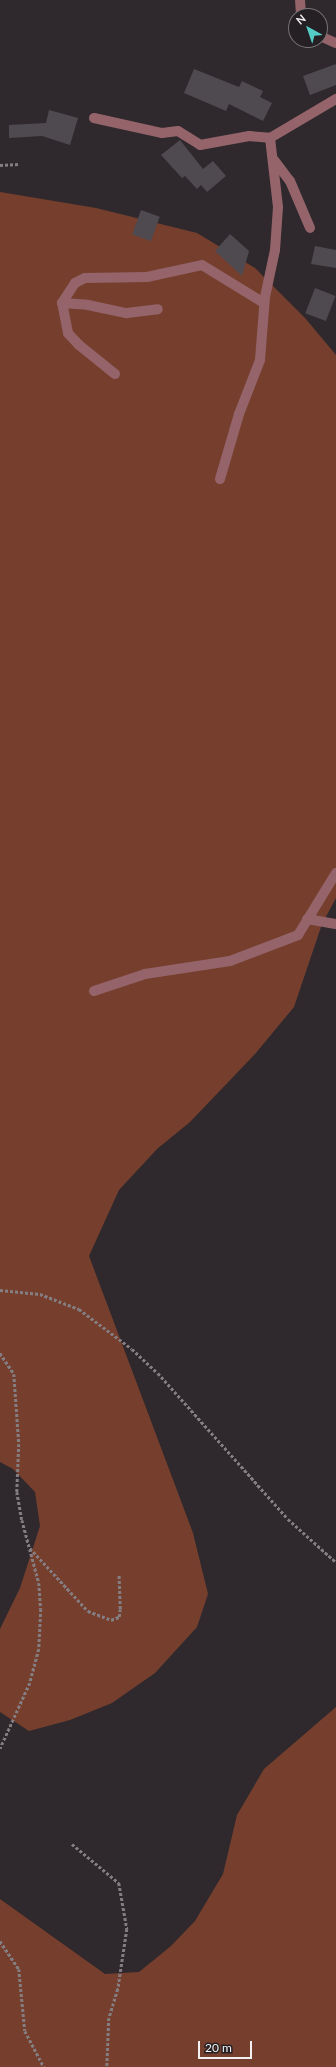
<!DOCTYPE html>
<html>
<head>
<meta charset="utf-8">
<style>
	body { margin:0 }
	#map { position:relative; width:336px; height:2067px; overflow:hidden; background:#2f292d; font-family:Lato,sans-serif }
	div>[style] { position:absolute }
	.forest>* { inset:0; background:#763f2d }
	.building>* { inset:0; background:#4e4a50; transform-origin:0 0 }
	.path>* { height:2.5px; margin-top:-1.25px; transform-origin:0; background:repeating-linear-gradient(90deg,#847e82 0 3px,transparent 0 5px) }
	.minor>* { height:10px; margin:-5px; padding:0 5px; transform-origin:5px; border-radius:5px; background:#95646b }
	span { translate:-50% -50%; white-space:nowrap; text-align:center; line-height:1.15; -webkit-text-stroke:3px #252023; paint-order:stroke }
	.north { position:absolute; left:288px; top:8px; width:40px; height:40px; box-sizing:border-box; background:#252023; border:1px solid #787376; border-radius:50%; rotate:320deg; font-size:11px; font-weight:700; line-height:16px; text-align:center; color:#f4f0f2 }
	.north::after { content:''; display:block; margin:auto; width:14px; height:18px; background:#54cdc7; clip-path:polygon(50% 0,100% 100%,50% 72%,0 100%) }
	.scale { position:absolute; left:198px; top:2041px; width:54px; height:18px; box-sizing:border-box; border:2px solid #f4f0f2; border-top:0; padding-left:5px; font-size:12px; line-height:14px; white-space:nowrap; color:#f4f0f2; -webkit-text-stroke:3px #252023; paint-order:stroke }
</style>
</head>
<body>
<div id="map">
	<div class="forest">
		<div style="clip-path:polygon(0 192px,96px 208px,197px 233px,255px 268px,305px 318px,336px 355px,336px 898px,322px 924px,294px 1007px,255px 1054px,190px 1122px,157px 1149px,119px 1190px,89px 1256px,193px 1533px,208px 1594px,197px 1627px,155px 1673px,112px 1703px,70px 1720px,29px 1731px,0 1712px,0 1629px,20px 1588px,40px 1526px,35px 1492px,13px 1469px,0 1462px)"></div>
		<div style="clip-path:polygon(336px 1707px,336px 2067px,0 2067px,0 1899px,105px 1974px,139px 1972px,171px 1946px,195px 1921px,223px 1874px,237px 1815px,264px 1769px)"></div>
	</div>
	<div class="building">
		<div style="clip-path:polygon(336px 64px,336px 85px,310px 95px,303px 76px)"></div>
		<div style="clip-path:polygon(194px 69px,239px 87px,242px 81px,263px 91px,260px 97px,272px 103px,263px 121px,229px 104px,226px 111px,184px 93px)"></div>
		<div style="clip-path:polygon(49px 110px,78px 118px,70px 145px,42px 136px,9px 138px,9px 125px,46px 123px)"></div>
		<div style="clip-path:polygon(180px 140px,203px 169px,213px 161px,226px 176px,207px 192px,201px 185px,197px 189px,185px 176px,182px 178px,161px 155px)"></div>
		<div style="left:141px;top:210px;width:20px;height:26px;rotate:20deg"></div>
		<div style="clip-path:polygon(230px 234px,249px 251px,242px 276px,215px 251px)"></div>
		<div style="clip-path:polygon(315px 246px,336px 250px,336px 268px,311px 264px)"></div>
		<div style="left:315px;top:288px;width:22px;height:27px;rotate:21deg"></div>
	</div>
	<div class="path">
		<div style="left:0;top:165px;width:20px;rotate:-3deg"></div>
		<div style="left:0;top:1290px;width:40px;rotate:5.7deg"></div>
		<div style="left:40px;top:1294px;width:42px;rotate:21deg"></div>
		<div style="left:79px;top:1309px;width:66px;rotate:37deg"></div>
		<div style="left:132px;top:1349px;width:35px;rotate:43deg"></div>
		<div style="left:158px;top:1373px;width:195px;rotate:48.3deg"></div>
		<div style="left:288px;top:1519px;width:64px;rotate:41.9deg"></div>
		<div style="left:0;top:1353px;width:25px;rotate:56deg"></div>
		<div style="left:14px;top:1374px;width:70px;rotate:85.9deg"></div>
		<div style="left:19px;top:1444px;width:48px;rotate:92.4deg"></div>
		<div style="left:17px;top:1492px;width:28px;rotate:80deg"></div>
		<div style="left:22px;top:1520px;width:65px;rotate:74.9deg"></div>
		<div style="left:39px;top:1583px;width:26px;rotate:86deg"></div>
		<div style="left:41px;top:1609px;width:40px;rotate:92.9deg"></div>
		<div style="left:39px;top:1649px;width:35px;rotate:105deg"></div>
		<div style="left:30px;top:1683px;width:72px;rotate:114.4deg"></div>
		<div style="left:30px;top:1548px;width:86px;rotate:47.4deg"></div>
		<div style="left:88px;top:1611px;width:25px;rotate:21deg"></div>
		<div style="left:111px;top:1620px;width:9px;rotate:-21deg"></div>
		<div style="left:119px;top:1617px;width:8px;rotate:-83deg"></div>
		<div style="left:120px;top:1609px;width:35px;rotate:-92deg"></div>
		<div style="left:72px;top:1844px;width:61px;rotate:39.7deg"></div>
		<div style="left:119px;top:1883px;width:47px;rotate:80.1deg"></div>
		<div style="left:127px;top:1929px;width:61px;rotate:98.5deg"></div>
		<div style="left:118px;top:1989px;width:30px;rotate:107deg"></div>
		<div style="left:109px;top:2018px;width:49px;rotate:92.3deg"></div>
		<div style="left:0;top:1941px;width:34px;rotate:56deg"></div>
		<div style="left:19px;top:1969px;width:62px;rotate:84.5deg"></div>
		<div style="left:25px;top:2031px;width:41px;rotate:62.2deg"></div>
	</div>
	<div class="minor">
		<div style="left:300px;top:0;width:16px;rotate:86deg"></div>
		<div style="left:320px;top:36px;width:17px;rotate:24deg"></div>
		<div style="left:94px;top:118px;width:70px;rotate:12.4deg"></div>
		<div style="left:162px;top:133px;width:16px;rotate:-7deg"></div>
		<div style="left:178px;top:131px;width:26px;rotate:32deg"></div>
		<div style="left:200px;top:145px;width:50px;rotate:-10.4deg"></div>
		<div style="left:249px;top:136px;width:21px;rotate:5deg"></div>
		<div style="left:270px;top:138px;width:77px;rotate:-30.6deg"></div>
		<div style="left:274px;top:160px;width:26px;rotate:53deg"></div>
		<div style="left:290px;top:181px;width:51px;rotate:66.9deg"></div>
		<div style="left:62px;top:303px;width:26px;rotate:4deg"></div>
		<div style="left:88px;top:305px;width:40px;rotate:12deg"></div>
		<div style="left:127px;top:313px;width:31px;rotate:-7deg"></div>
		<div style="left:115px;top:374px;width:46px;rotate:-141.1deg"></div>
		<div style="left:79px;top:345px;width:16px;rotate:-133deg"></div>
		<div style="left:68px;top:333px;width:31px;rotate:-101deg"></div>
		<div style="left:62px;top:303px;width:24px;rotate:-57deg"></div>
		<div style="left:75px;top:283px;width:11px;rotate:-27deg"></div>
		<div style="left:85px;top:278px;width:62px;rotate:-0.9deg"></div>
		<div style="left:147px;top:277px;width:56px;rotate:-12.3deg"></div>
		<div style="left:202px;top:265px;width:73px;rotate:31.5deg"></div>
		<div style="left:220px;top:479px;width:68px;rotate:-73.7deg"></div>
		<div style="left:239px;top:414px;width:58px;rotate:-68.7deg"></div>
		<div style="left:260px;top:360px;width:63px;rotate:-85.5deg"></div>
		<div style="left:265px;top:297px;width:48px;rotate:-78deg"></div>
		<div style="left:275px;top:250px;width:43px;rotate:-86deg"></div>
		<div style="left:278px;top:207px;width:69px;rotate:-96.6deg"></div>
		<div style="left:307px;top:919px;width:29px;rotate:10deg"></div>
		<div style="left:94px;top:991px;width:54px;rotate:-18.4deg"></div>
		<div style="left:145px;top:974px;width:86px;rotate:-8.7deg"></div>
		<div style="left:230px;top:961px;width:73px;rotate:-20.9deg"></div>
		<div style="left:298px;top:935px;width:73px;rotate:-58.5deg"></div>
	</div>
	<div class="north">N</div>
	<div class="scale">20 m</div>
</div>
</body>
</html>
